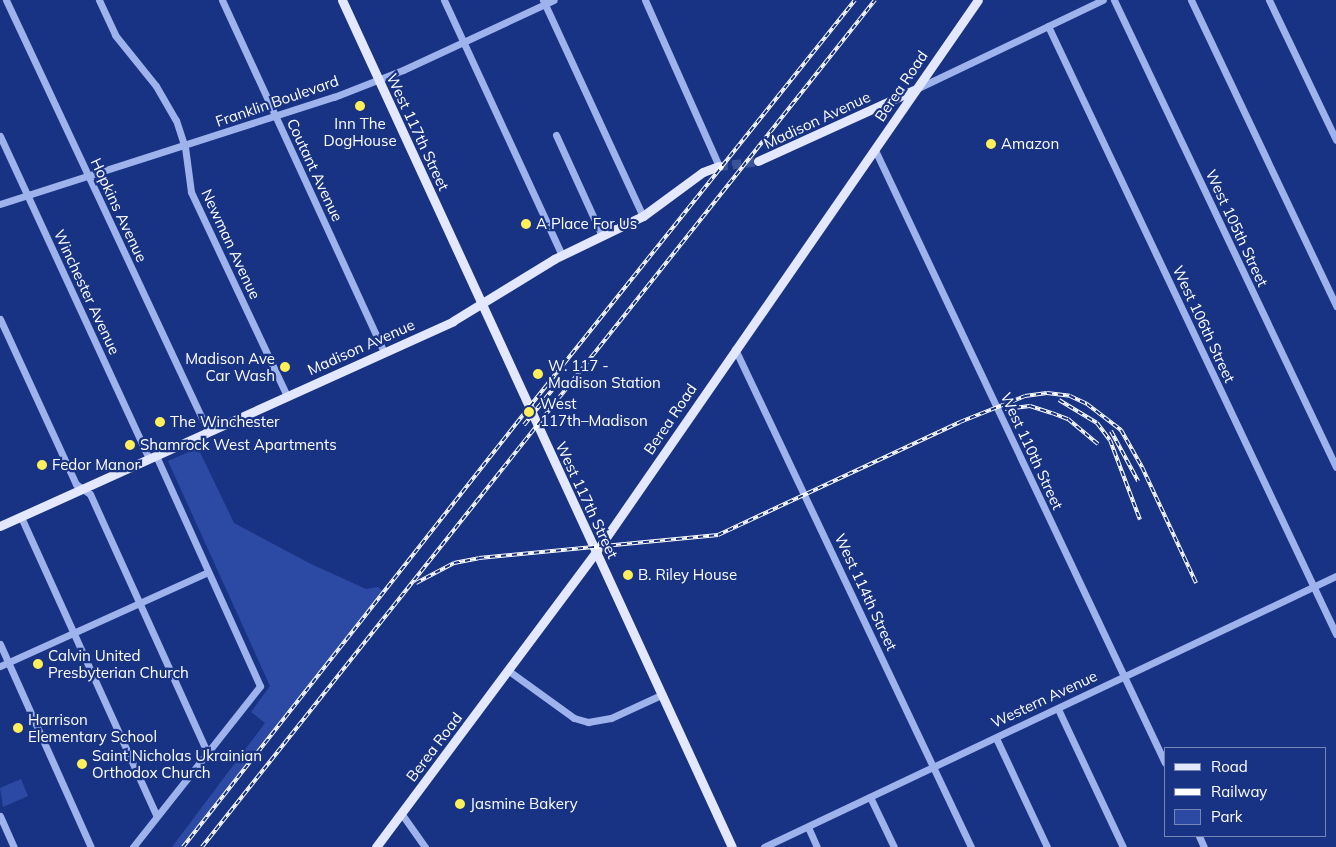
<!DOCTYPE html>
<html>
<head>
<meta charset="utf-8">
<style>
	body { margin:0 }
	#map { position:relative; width:1336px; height:847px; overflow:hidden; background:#193384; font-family:Mulish,sans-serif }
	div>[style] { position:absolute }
	.green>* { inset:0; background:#2c4aa3 }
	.major-tunnel>* { height:9px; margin-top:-4.5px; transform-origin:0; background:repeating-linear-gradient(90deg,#3c5296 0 9px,transparent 0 13.5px) }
	.minor>* { height:7px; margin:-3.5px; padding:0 3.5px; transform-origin:3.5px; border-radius:3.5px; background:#9eb2ec }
	.major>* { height:9px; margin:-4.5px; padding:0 4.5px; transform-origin:4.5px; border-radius:4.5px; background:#e3e8ff }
	.rail>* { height:4px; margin-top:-2px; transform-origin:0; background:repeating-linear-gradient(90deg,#193384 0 5.5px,#fff 0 11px); box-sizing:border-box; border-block:1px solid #fff }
	.dots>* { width:14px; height:14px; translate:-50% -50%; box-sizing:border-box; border:2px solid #193384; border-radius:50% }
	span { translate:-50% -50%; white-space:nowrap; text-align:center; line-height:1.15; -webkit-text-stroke:4.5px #193384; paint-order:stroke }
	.street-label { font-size:15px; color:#fff }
	.poi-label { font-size:15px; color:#fff }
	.left { translate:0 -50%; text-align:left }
	.right { translate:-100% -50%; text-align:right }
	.legend { position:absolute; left:1164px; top:747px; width:162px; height:90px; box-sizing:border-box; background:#193384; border:1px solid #7585b5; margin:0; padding:6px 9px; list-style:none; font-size:15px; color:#fff }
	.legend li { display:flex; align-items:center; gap:10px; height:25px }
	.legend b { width:25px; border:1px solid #7585b5 }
</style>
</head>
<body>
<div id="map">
	<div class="green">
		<div style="clip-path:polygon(198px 448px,234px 523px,311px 564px,366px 589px,378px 587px,383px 591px,181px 847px,172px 847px,265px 723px,251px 712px,270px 686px,168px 461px)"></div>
		<div style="clip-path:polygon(21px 779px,28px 796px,3px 807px,0 788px)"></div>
	</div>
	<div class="major-tunnel">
		<div style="left:719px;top:166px;width:39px;rotate:-7deg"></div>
	</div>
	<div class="minor">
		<div style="left:6px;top:0;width:476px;rotate:64.9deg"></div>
		<div style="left:99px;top:0;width:38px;rotate:65deg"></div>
		<div style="left:115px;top:35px;width:65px;rotate:51.2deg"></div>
		<div style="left:156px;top:86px;width:39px;rotate:60deg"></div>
		<div style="left:176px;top:120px;width:28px;rotate:72deg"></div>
		<div style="left:185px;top:147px;width:45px;rotate:82.4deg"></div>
		<div style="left:191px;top:192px;width:225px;rotate:64.8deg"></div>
		<div style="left:222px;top:0;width:387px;rotate:65.3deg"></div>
		<div style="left:444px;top:0;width:281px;rotate:65.2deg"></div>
		<div style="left:543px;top:0;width:238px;rotate:65.2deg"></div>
		<div style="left:645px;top:0;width:182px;rotate:66deg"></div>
		<div style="left:1114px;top:0;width:517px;rotate:64.57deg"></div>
		<div style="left:1191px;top:0;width:339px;rotate:64.6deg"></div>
		<div style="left:1269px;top:0;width:155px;rotate:64.4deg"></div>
		<div style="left:1048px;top:26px;width:673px;rotate:64.65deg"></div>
		<div style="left:916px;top:89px;width:207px;rotate:-25.5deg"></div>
		<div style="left:556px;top:135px;width:111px;rotate:65.5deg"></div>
		<div style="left:0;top:136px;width:356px;rotate:65.2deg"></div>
		<div style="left:875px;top:150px;width:678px;rotate:64.68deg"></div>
		<div style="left:0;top:204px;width:351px;rotate:-17.8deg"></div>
		<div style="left:334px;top:97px;width:74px;rotate:-21.4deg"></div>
		<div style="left:403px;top:70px;width:166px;rotate:-24.9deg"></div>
		<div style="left:0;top:319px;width:182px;rotate:65.3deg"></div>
		<div style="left:76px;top:484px;width:17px;rotate:36deg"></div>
		<div style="left:90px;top:494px;width:283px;rotate:65.6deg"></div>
		<div style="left:735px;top:349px;width:551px;rotate:64.64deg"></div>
		<div style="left:21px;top:517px;width:327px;rotate:65.6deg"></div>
		<div style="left:0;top:644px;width:222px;rotate:65.9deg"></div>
		<div style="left:0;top:666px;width:228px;rotate:-24.3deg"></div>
		<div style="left:509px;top:671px;width:80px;rotate:35.9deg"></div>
		<div style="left:574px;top:718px;width:15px;rotate:16deg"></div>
		<div style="left:588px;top:722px;width:23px;rotate:-10deg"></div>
		<div style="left:611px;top:718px;width:55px;rotate:-24.7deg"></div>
		<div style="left:1058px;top:709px;width:153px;rotate:64.8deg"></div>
		<div style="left:996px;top:738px;width:120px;rotate:64.9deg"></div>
		<div style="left:870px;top:797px;width:55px;rotate:64.4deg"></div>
		<div style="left:401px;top:813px;width:42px;rotate:54.8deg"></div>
		<div style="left:0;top:816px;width:34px;rotate:66deg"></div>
		<div style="left:808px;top:827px;width:22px;rotate:66deg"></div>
		<div style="left:1199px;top:836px;width:12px;rotate:66deg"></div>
		<div style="left:133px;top:847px;width:205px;rotate:-51.7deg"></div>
		<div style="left:260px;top:686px;width:252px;rotate:-114.3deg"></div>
		<div style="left:764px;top:847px;width:633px;rotate:-25.35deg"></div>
	</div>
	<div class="major">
		<div style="left:342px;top:0;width:932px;rotate:65.28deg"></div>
		<div style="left:758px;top:161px;width:171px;rotate:-24.5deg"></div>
		<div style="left:0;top:526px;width:497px;rotate:-24.3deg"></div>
		<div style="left:453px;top:321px;width:119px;rotate:-31.5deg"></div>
		<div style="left:554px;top:259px;width:99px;rotate:-25.8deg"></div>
		<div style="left:643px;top:216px;width:74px;rotate:-36.3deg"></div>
		<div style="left:703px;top:172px;width:17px;rotate:-21deg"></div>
		<div style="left:376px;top:847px;width:368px;rotate:-53.3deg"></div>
		<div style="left:596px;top:552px;width:671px;rotate:-55.32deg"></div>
	</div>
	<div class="rail">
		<div style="left:1059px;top:400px;width:44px;rotate:31.2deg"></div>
		<div style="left:1097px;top:423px;width:21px;rotate:53deg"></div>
		<div style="left:1110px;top:440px;width:85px;rotate:69.4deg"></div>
		<div style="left:1005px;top:409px;width:25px;rotate:-7deg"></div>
		<div style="left:1030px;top:406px;width:23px;rotate:18deg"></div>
		<div style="left:1052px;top:413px;width:17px;rotate:21deg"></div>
		<div style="left:1068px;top:419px;width:39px;rotate:40deg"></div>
		<div style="left:524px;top:425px;width:45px;rotate:-51.3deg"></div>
		<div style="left:1111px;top:431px;width:57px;rotate:61.6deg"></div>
		<div style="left:416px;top:583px;width:43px;rotate:-27.8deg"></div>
		<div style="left:454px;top:563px;width:25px;rotate:-11deg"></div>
		<div style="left:479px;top:558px;width:240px;rotate:-5.5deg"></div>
		<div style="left:718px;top:535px;width:267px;rotate:-25deg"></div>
		<div style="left:960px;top:422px;width:70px;rotate:-21.8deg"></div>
		<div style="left:1025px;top:396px;width:22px;rotate:-8deg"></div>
		<div style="left:1047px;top:393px;width:23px;rotate:7deg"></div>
		<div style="left:1070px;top:396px;width:19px;rotate:25deg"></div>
		<div style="left:1087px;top:404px;width:43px;rotate:37.4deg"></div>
		<div style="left:1121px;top:430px;width:43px;rotate:60.4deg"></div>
		<div style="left:1142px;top:467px;width:128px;rotate:65deg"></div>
		<div style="left:183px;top:847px;width:561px;rotate:-51.8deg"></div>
		<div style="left:530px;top:406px;width:520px;rotate:-51.32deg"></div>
		<div style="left:202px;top:847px;width:1082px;rotate:-51.53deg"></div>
	</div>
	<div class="dots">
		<div style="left:360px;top:106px;background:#fff059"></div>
		<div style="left:991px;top:144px;background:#fff059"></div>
		<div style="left:526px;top:224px;background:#fff059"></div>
		<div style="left:285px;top:367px;background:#fff059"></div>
		<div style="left:538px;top:374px;background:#fff059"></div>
		<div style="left:529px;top:412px;background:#fff059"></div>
		<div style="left:160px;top:422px;background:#fff059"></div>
		<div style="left:130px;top:445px;background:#fff059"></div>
		<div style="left:42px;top:465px;background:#fff059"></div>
		<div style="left:628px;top:575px;background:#fff059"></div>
		<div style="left:38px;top:664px;background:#fff059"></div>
		<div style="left:18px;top:728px;background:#fff059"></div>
		<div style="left:82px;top:764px;background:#fff059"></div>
		<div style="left:460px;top:804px;background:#fff059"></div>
	</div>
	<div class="street-label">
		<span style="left:901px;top:86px;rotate:-56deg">Berea Road</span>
		<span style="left:277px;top:101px;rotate:-19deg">Franklin Boulevard</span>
		<span style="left:817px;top:120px;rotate:-25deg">Madison Avenue</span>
		<span style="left:418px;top:132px;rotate:65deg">West 117th Street</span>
		<span style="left:315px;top:170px;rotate:65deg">Coutant Avenue</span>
		<span style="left:119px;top:210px;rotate:65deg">Hopkins Avenue</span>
		<span style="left:1237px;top:228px;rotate:65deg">West 105th Street</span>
		<span style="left:231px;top:244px;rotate:65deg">Newman Avenue</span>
		<span style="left:87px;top:292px;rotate:65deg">Winchester Avenue</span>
		<span style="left:1204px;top:324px;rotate:65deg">West 106th Street</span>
		<span style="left:361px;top:347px;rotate:-24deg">Madison Avenue</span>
		<span style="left:670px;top:419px;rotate:-56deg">Berea Road</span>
		<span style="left:1032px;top:451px;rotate:65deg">West 110th Street</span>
		<span style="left:587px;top:500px;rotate:65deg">West 117th Street</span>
		<span style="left:866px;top:592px;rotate:65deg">West 114th Street</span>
		<span style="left:1044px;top:699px;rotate:-25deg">Western Avenue</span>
		<span style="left:434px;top:747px;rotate:-53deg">Berea Road</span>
	</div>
	<div class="poi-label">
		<span style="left:360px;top:132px">Inn The<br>DogHouse</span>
		<span class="left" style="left:1001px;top:144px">Amazon</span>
		<span class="left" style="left:536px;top:224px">A Place For Us</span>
		<span class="right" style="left:275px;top:367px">Madison Ave<br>Car Wash</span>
		<span class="left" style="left:548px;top:374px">W. 117 -<br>Madison Station</span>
		<span class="left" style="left:540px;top:412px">West<br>117th–Madison</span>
		<span class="left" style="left:170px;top:422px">The Winchester</span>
		<span class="left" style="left:140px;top:445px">Shamrock West Apartments</span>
		<span class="left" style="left:52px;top:465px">Fedor Manor</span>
		<span class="left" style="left:638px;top:575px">B. Riley House</span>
		<span class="left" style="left:48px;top:664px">Calvin United<br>Presbyterian Church</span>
		<span class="left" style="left:28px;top:728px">Harrison<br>Elementary School</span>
		<span class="left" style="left:92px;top:764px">Saint Nicholas Ukrainian<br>Orthodox Church</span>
		<span class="left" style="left:470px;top:804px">Jasmine Bakery</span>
	</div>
	<ul class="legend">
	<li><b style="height:6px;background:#e3e8ff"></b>Road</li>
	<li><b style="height:6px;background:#fff"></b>Railway</li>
	<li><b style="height:14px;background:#2c4aa3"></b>Park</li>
	</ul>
</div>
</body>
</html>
